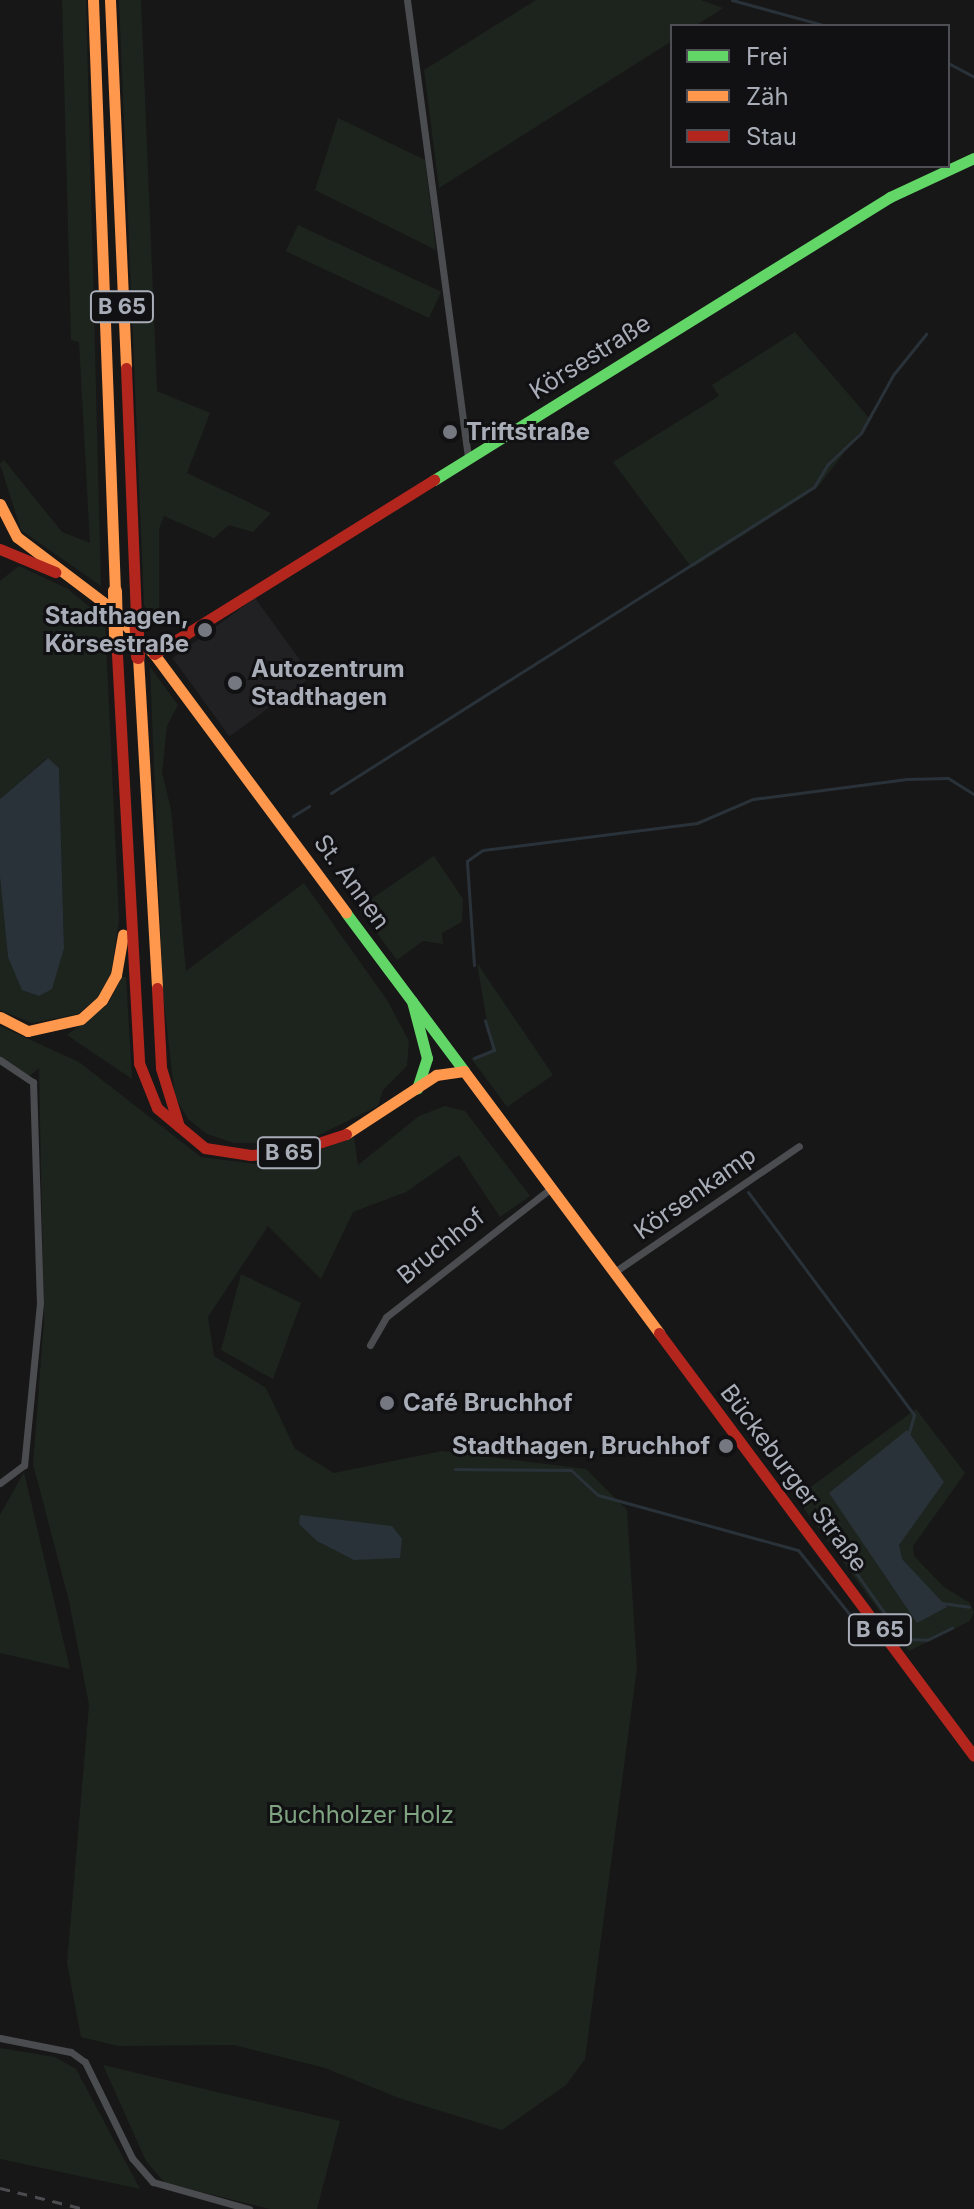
<!DOCTYPE html>
<html>
<head>
<meta charset="utf-8">
<style>
	body { margin:0 }
	#map { position:relative; width:974px; height:2209px; overflow:hidden; background:#171717; font-family:Inter,sans-serif }
	div>[style] { position:absolute }
	.built>* { inset:0; background:#212123; transform-origin:0 0 }
	.green>* { inset:0; background:#1d241e; transform-origin:0 0 }
	.water>* { inset:0; background:#2a3239 }
	.stream>* { height:3px; margin:-1.5px; padding:0 1.5px; transform-origin:1.5px; border-radius:1.5px; background:#2a3239 }
	.street>* { height:7px; margin:-3.5px; padding:0 3.5px; transform-origin:3.5px; border-radius:3.5px; background:#4b4c50 }
	.fast>* { height:11px; margin:-5.5px; padding:0 5.5px; transform-origin:5.5px; border-radius:5.5px; background:#63d668 }
	.slow>* { height:11px; margin:-5.5px; padding:0 5.5px; transform-origin:5.5px; border-radius:5.5px; background:#ff974d }
	.jam>* { height:11px; margin:-5.5px; padding:0 5.5px; transform-origin:5.5px; border-radius:5.5px; background:#b3261e }
	.rail>* { height:3px; margin-top:-1.5px; transform-origin:0; background:repeating-linear-gradient(90deg,#4b4c4f 0 10px,transparent 0 18px) }
	.slow-bridge>* { height:14px; margin:-7px; padding:0 7px; transform-origin:7px; border-radius:7px; background:#ff974d }
	.jam-bridge>* { height:14px; margin:-7px; padding:0 7px; transform-origin:7px; border-radius:7px; background:#b3261e }
	.dots>* { width:22px; height:22px; translate:-50% -50%; box-sizing:border-box; border:4px solid #111113; border-radius:50% }
	span { translate:-50% -50%; white-space:nowrap; text-align:center; line-height:1.15; -webkit-text-stroke:6px #111113; paint-order:stroke }
	.shield-label span { padding:2px 6px; background:#111113; border:2px solid; border-radius:6px; -webkit-text-stroke-width:0 }
	.shield-label { font-size:22px; color:#a8adb8; font-weight:700 }
	.street-label { font-size:24px; color:#a8adb8 }
	.poi-label { font-size:24px; color:#a8adb8; font-weight:700 }
	.left { translate:0 -50%; text-align:left }
	.right { translate:-100% -50%; text-align:right }
	.park-label { font-size:24px; color:#7fa381 }
	.legend { position:absolute; left:670px; top:24px; width:280px; height:144px; box-sizing:border-box; background:#111113; border:2px solid #4d4f55; margin:0; padding:10px 14px; list-style:none; font-size:24px; color:#a8adb8 }
	.legend li { display:flex; align-items:center; gap:16px; height:40px }
	.legend b { width:40px; border:2px solid #4d4f55 }
</style>
</head>
<body>
<div id="map">
	<div class="built">
		<div style="left:255px;top:598px;width:97px;height:102px;rotate:54deg"></div>
	</div>
	<div class="green">
		<div style="clip-path:polygon(62px 0,86px 0,101px 586px,21px 530px,0 464px,4px 460px,62px 532px,90px 543px,79px 342px,71px 340px)"></div>
		<div style="clip-path:polygon(119px 0,141px 0,157px 391px,210px 413px,187px 473px,271px 513px,253px 532px,229px 525px,214px 538px,164px 516px,159px 529px,159px 628px,144px 605px)"></div>
		<div style="clip-path:polygon(536px 0,701px 0,723px 8px,695px 26px,672px 26px,672px 41px,439px 188px,424px 70px)"></div>
		<div style="clip-path:polygon(338px 118px,425px 160px,436px 250px,315px 190px)"></div>
		<div style="left:298px;top:225px;width:158px;height:29px;rotate:25deg"></div>
		<div style="clip-path:polygon(795px 332px,870px 419px,817px 488px,692px 568px,613px 462px,719px 396px,712px 385px)"></div>
		<div style="clip-path:polygon(19px 566px,68px 589px,105px 620px,119px 920px,111px 973px,98px 997px,78px 1014px,32px 1023px,0 1010px,0 877px,8px 957px,64px 948px,59px 768px,47px 758px,0 799px,0 581px)"></div>
		<div style="clip-path:polygon(150px 667px,178px 705px,167px 726px,162px 773px,171px 809px,186px 971px,304px 883px,387px 1000px,409px 1041px,407px 1066px,383px 1090px,378px 1106px,319px 1135px,294px 1142px,234px 1143px,207px 1134px,188px 1119px,175px 1097px,163px 994px)"></div>
		<div style="clip-path:polygon(434px 856px,463px 899px,462px 922px,442px 933px,443px 944px,423px 941px,397px 960px,358px 908px)"></div>
		<div style="clip-path:polygon(477px 963px,553px 1075px,507px 1107px,471px 1058px,492px 1051px)"></div>
		<div style="clip-path:polygon(122px 977px,126px 977px,132px 1079px,67px 1035px,108px 1004px)"></div>
		<div style="clip-path:polygon(0 1026px,79px 1062px,201px 1157px,255px 1164px,289px 1161px,354px 1137px,358px 1165px,419px 1116px,445px 1106px,465px 1111px,530px 1196px,500px 1217px,459px 1155px,406px 1192px,353px 1212px,321px 1279px,268px 1226px,208px 1317px,214px 1356px,266px 1388px,295px 1449px,334px 1473px,442px 1451px,586px 1469px,627px 1510px,637px 1668px,585px 2059px,566px 2085px,502px 2130px,399px 2098px,325px 2068px,234px 2045px,118px 2046px,81px 2037px,67px 1963px,89px 1705px,69px 1601px,33px 1464px,44px 1320px,39px 1068px,26px 1079px,0 1065px)"></div>
		<div style="clip-path:polygon(241px 1274px,301px 1303px,273px 1379px,221px 1350px)"></div>
		<div style="clip-path:polygon(916px 1409px,965px 1473px,913px 1546px,914px 1556px,944px 1587px,970px 1603px,974px 1612px,970px 1621px,909px 1651px,796px 1498px)"></div>
		<div style="clip-path:polygon(24px 1472px,70px 1669px,0 1653px,0 1515px)"></div>
		<div style="clip-path:polygon(0 2048px,55px 2057px,76px 2069px,140px 2189px,0 2159px)"></div>
		<div style="clip-path:polygon(103px 2065px,340px 2121px,317px 2209px,270px 2209px,165px 2183px,146px 2161px)"></div>
	</div>
	<div class="water">
		<div style="clip-path:polygon(48px 758px,59px 768px,64px 948px,52px 989px,39px 996px,22px 990px,8px 957px,0 877px,0 799px)"></div>
		<div style="clip-path:polygon(907px 1430px,944px 1482px,899px 1545px,902px 1559px,947px 1607px,917px 1623px,829px 1493px)"></div>
		<div style="clip-path:polygon(300px 1515px,392px 1526px,402px 1539px,400px 1558px,354px 1560px,317px 1541px,299px 1524px)"></div>
	</div>
	<div class="stream">
		<div style="left:732px;top:0;width:98px;rotate:15.3deg"></div>
		<div style="left:948px;top:63px;width:30px;rotate:28deg"></div>
		<div style="left:331px;top:793px;width:572px;rotate:-32.36deg"></div>
		<div style="left:814px;top:487px;width:26px;rotate:-59deg"></div>
		<div style="left:827px;top:465px;width:47px;rotate:-43.3deg"></div>
		<div style="left:861px;top:433px;width:66px;rotate:-61.1deg"></div>
		<div style="left:893px;top:375px;width:53px;rotate:-51.2deg"></div>
		<div style="left:293px;top:816px;width:19px;rotate:-32deg"></div>
		<div style="left:474px;top:965px;width:104px;rotate:-93.9deg"></div>
		<div style="left:467px;top:861px;width:19px;rotate:-35deg"></div>
		<div style="left:483px;top:850px;width:216px;rotate:-7.2deg"></div>
		<div style="left:697px;top:823px;width:61px;rotate:-23.2deg"></div>
		<div style="left:753px;top:799px;width:155px;rotate:-7.4deg"></div>
		<div style="left:907px;top:779px;width:41px;rotate:-1.4deg"></div>
		<div style="left:948px;top:778px;width:31px;rotate:32deg"></div>
		<div style="left:474px;top:1058px;width:22px;rotate:-22deg"></div>
		<div style="left:494px;top:1050px;width:31px;rotate:-107deg"></div>
		<div style="left:748px;top:1192px;width:278px;rotate:53.3deg"></div>
		<div style="left:914px;top:1415px;width:19px;rotate:106deg"></div>
		<div style="left:455px;top:1469px;width:116px;rotate:0.5deg"></div>
		<div style="left:571px;top:1470px;width:37px;rotate:43deg"></div>
		<div style="left:598px;top:1495px;width:207px;rotate:15.4deg"></div>
		<div style="left:798px;top:1550px;width:96px;rotate:51.3deg"></div>
		<div style="left:834px;top:1542px;width:119px;rotate:54.6deg"></div>
		<div style="left:903px;top:1639px;width:24px;rotate:2deg"></div>
		<div style="left:927px;top:1640px;width:28px;rotate:-26deg"></div>
		<div style="left:942px;top:1603px;width:27px;rotate:8deg"></div>
	</div>
	<div class="street">
		<div style="left:407px;top:0;width:462px;rotate:82.4deg"></div>
		<div style="left:0;top:1060px;width:40px;rotate:34deg"></div>
		<div style="left:33px;top:1082px;width:221px;rotate:88.2deg"></div>
		<div style="left:40px;top:1303px;width:163px;rotate:95.6deg"></div>
		<div style="left:24px;top:1465px;width:30px;rotate:143deg"></div>
		<div style="left:613px;top:1273px;width:225px;rotate:-34.3deg"></div>
		<div style="left:370px;top:1345px;width:32px;rotate:-60deg"></div>
		<div style="left:386px;top:1317px;width:208px;rotate:-38deg"></div>
		<div style="left:0;top:2038px;width:72px;rotate:11.2deg"></div>
		<div style="left:71px;top:2052px;width:17px;rotate:36deg"></div>
		<div style="left:85px;top:2062px;width:107px;rotate:63.9deg"></div>
		<div style="left:132px;top:2158px;width:32px;rotate:49deg"></div>
		<div style="left:153px;top:2182px;width:100px;rotate:15.7deg"></div>
	</div>
	<div class="fast">
		<div style="left:434px;top:480px;width:537px;rotate:-31.82deg"></div>
		<div style="left:890px;top:197px;width:93px;rotate:-24.9deg"></div>
		<div style="left:346px;top:913px;width:197px;rotate:53.2deg"></div>
		<div style="left:412px;top:1001px;width:59px;rotate:75.3deg"></div>
		<div style="left:427px;top:1058px;width:32px;rotate:108deg"></div>
	</div>
	<div class="slow">
		<div style="left:93px;top:0;width:591px;rotate:87.87deg"></div>
		<div style="left:110px;top:0;width:368px;rotate:87.5deg"></div>
		<div style="left:0;top:504px;width:37px;rotate:63deg"></div>
		<div style="left:17px;top:537px;width:108px;rotate:37.1deg"></div>
		<div style="left:103px;top:602px;width:73px;rotate:45.6deg"></div>
		<div style="left:154px;top:654px;width:322px;rotate:53.4deg"></div>
		<div style="left:138px;top:657px;width:332px;rotate:86.7deg"></div>
		<div style="left:0;top:1017px;width:31px;rotate:27deg"></div>
		<div style="left:28px;top:1031px;width:54px;rotate:-12.8deg"></div>
		<div style="left:81px;top:1019px;width:28px;rotate:-42deg"></div>
		<div style="left:102px;top:1000px;width:29px;rotate:-61deg"></div>
		<div style="left:116px;top:975px;width:41px;rotate:-80.1deg"></div>
		<div style="left:464px;top:1071px;width:327px;rotate:53.3deg"></div>
		<div style="left:346px;top:1134px;width:108px;rotate:-33.2deg"></div>
		<div style="left:436px;top:1075px;width:28px;rotate:-8deg"></div>
	</div>
	<div class="jam">
		<div style="left:126px;top:368px;width:246px;rotate:87.7deg"></div>
		<div style="left:0;top:549px;width:60px;rotate:22.7deg"></div>
		<div style="left:116px;top:636px;width:428px;rotate:86.9deg"></div>
		<div style="left:139px;top:1063px;width:48px;rotate:68.2deg"></div>
		<div style="left:157px;top:1108px;width:62px;rotate:39.8deg"></div>
		<div style="left:205px;top:1148px;width:46px;rotate:8.8deg"></div>
		<div style="left:250px;top:1155px;width:38px;rotate:-3deg"></div>
		<div style="left:288px;top:1153px;width:61px;rotate:-18.1deg"></div>
		<div style="left:154px;top:654px;width:330px;rotate:-31.9deg"></div>
		<div style="left:157px;top:988px;width:80px;rotate:87.1deg"></div>
		<div style="left:161px;top:1068px;width:61px;rotate:72.8deg"></div>
		<div style="left:659px;top:1333px;width:527px;rotate:53.33deg"></div>
	</div>
	<div class="rail">
		<div style="left:0;top:2188px;width:87px;rotate:14deg"></div>
	</div>
	<div class="slow-bridge">
		<div style="left:115px;top:591px;width:45px;rotate:88.7deg"></div>
	</div>
	<div class="jam-bridge">
		<div style="left:136px;top:614px;width:43px;rotate:87.3deg"></div>
	</div>
	<div class="dots">
		<div style="left:450px;top:432px;background:#757880"></div>
		<div style="left:205px;top:630px;background:#757880"></div>
		<div style="left:235px;top:683px;background:#757880"></div>
		<div style="left:387px;top:1403px;background:#757880"></div>
		<div style="left:726px;top:1446px;background:#757880"></div>
	</div>
	<div class="shield-label">
		<span style="left:122px;top:307px">B 65</span>
		<span style="left:289px;top:1153px">B 65</span>
		<span style="left:880px;top:1630px">B 65</span>
	</div>
	<div class="street-label">
		<span style="left:590px;top:357px;rotate:-32deg">Körsestraße</span>
		<span style="left:352px;top:882px;rotate:54deg">St. Annen</span>
		<span style="left:695px;top:1193px;rotate:-35deg">Körsenkamp</span>
		<span style="left:441px;top:1246px;rotate:-39deg">Bruchhof</span>
		<span style="left:794px;top:1478px;rotate:53deg">Bückeburger Straße</span>
	</div>
	<div class="poi-label">
		<span class="left" style="left:466px;top:432px">Triftstraße</span>
		<span class="right" style="left:189px;top:630px">Stadthagen,<br>Körsestraße</span>
		<span class="left" style="left:251px;top:683px">Autozentrum<br>Stadthagen</span>
		<span class="left" style="left:403px;top:1403px">Café Bruchhof</span>
		<span class="right" style="left:710px;top:1446px">Stadthagen, Bruchhof</span>
	</div>
	<div class="park-label">
		<span style="left:361px;top:1815px">Buchholzer Holz</span>
	</div>
	<ul class="legend">
	<li><b style="height:10px;background:#63d668"></b>Frei</li>
	<li><b style="height:10px;background:#ff974d"></b>Zäh</li>
	<li><b style="height:10px;background:#b3261e"></b>Stau</li>
	</ul>
</div>
</body>
</html>
